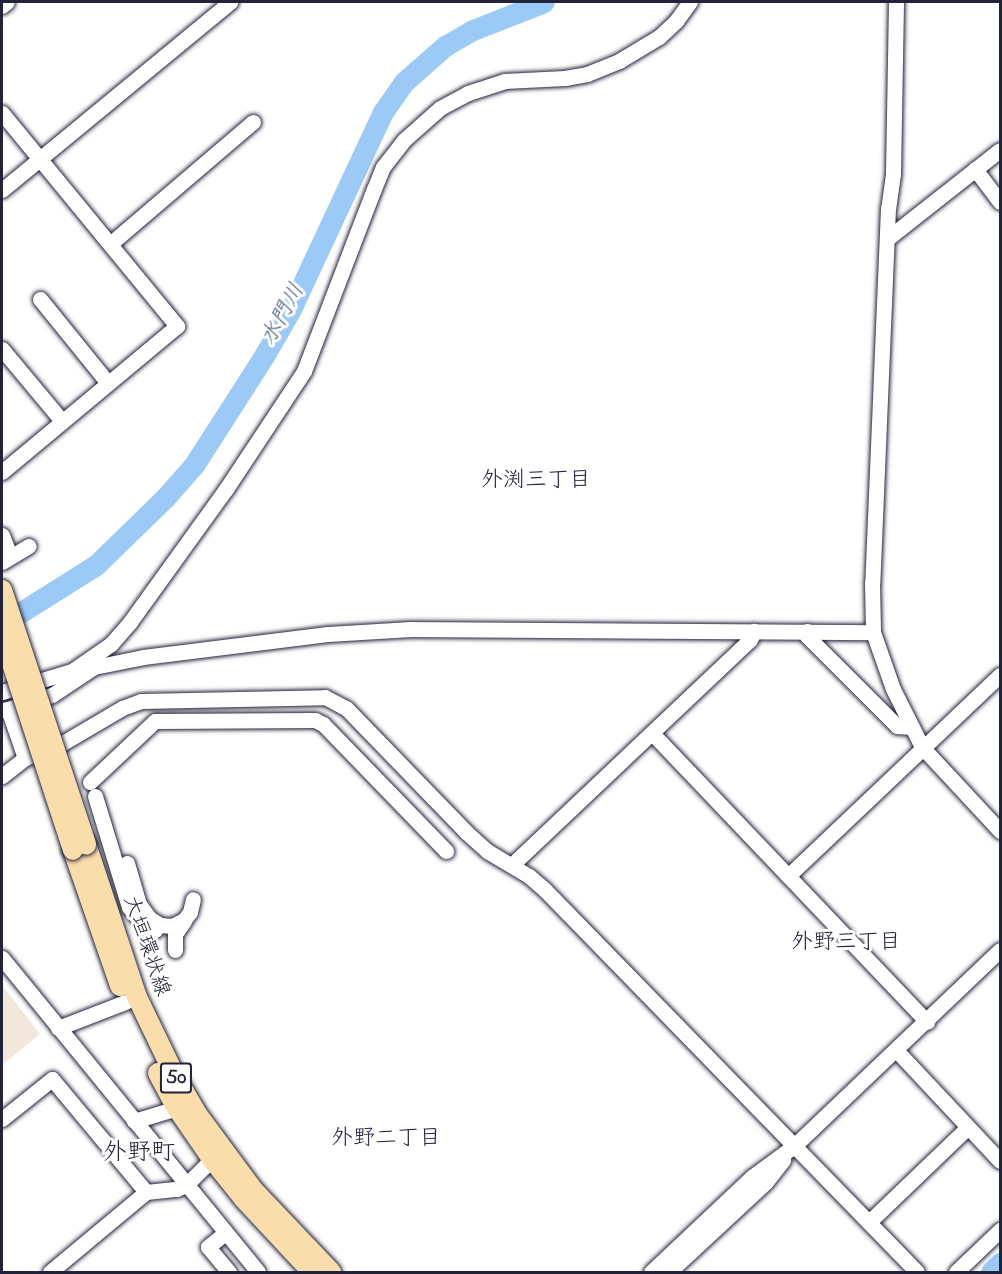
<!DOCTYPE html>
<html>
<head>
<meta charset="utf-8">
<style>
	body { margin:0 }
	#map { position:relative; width:1002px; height:1274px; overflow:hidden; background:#fff; font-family:"Indie Flower","Klee One",sans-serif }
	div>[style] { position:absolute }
	.built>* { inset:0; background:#f2e7da }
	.river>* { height:21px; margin:-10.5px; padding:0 10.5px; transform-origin:10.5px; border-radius:10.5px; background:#9ccaf7 }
	.roads { filter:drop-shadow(0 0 2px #22223b) drop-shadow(0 0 2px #22223b) }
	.minor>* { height:15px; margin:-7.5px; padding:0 7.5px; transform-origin:7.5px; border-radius:7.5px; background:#fff }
	.major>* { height:20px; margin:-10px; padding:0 10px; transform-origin:10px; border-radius:10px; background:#f9deab }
	.bridges { filter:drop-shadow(0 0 2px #22223b) drop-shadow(0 0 2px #22223b) }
	.major-bridge>* { height:20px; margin:-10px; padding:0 10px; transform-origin:10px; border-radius:10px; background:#f9deab }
	span { translate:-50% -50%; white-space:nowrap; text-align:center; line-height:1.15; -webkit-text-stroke:6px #fff; paint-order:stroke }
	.shield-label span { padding:2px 4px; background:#fff; border:2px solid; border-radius:4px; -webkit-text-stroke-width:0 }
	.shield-label { font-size:20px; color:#22223b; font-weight:700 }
	.street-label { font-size:21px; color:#22223b }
	.water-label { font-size:22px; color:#4d5d7d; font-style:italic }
	.neighbourhood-label { font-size:22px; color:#22223b }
	.quarter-label { font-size:24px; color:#22223b }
	.frame { position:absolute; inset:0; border:3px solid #22223b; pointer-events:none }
</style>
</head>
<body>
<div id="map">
	<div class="built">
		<div style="clip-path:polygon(2px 985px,40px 1034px,2px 1065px)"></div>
	</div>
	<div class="river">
		<div style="left:2px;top:624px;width:111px;rotate:-32.1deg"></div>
		<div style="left:96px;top:565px;width:96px;rotate:-44.2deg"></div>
		<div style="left:165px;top:498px;width:44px;rotate:-48.7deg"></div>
		<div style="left:194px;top:465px;width:130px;rotate:-57.3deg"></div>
		<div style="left:264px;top:356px;width:54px;rotate:-60.1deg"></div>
		<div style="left:291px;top:309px;width:217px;rotate:-65deg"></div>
		<div style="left:383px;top:112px;width:37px;rotate:-55deg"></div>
		<div style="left:404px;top:82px;width:55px;rotate:-41.3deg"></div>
		<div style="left:445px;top:46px;width:32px;rotate:-30deg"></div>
		<div style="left:473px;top:30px;width:76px;rotate:-21.5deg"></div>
		<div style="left:991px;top:1272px;width:13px;rotate:-45deg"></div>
	</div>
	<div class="roads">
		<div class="minor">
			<div style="left:896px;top:2px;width:172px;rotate:91deg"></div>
			<div style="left:893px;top:174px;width:34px;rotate:98deg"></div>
			<div style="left:888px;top:208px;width:375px;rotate:92.4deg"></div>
			<div style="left:872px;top:583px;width:49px;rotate:88.8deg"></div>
			<div style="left:873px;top:632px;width:60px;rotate:70.7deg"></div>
			<div style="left:893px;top:689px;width:65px;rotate:63.4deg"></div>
			<div style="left:922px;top:747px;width:115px;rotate:47.1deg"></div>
			<div style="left:2px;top:6px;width:6px;rotate:-39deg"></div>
			<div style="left:2px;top:113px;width:276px;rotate:50.6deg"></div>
			<div style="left:177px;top:326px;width:228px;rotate:140.2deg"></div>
			<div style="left:975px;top:169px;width:41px;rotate:52.9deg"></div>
			<div style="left:2px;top:190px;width:296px;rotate:-39.5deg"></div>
			<div style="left:888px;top:238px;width:142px;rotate:-38.2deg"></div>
			<div style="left:110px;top:244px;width:188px;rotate:-40.5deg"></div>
			<div style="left:40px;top:299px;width:108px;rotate:51deg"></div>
			<div style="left:2px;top:349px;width:94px;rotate:50.2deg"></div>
			<div style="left:2px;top:535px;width:22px;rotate:69deg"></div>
			<div style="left:2px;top:562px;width:31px;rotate:-31deg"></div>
			<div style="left:807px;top:631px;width:5px;rotate:90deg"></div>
			<div style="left:807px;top:636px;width:127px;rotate:45deg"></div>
			<div style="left:897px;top:726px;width:14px;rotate:4deg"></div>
			<div style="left:2px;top:692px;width:73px;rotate:-16.7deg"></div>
			<div style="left:72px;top:671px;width:47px;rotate:-34.7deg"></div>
			<div style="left:111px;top:644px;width:29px;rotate:-49deg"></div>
			<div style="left:130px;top:622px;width:164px;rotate:-54.2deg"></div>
			<div style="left:226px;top:489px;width:141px;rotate:-56.5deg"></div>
			<div style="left:304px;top:371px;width:195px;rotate:-69deg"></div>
			<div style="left:374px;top:189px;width:24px;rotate:-68deg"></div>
			<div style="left:383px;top:167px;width:34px;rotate:-52deg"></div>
			<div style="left:404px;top:140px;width:48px;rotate:-41.6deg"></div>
			<div style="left:440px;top:108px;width:32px;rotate:-28deg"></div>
			<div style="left:468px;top:93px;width:38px;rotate:-18deg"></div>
			<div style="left:504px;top:81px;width:61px;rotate:-2.8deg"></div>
			<div style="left:565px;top:78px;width:22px;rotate:-10deg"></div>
			<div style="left:587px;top:74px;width:35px;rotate:-22deg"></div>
			<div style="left:619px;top:61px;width:47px;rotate:-31deg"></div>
			<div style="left:659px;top:37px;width:23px;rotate:-43deg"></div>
			<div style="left:676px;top:21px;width:24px;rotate:-54deg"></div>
			<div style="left:8px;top:709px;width:46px;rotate:-17.7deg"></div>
			<div style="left:52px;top:695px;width:50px;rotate:-33.7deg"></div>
			<div style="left:94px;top:667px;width:50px;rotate:-11.5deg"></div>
			<div style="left:143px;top:657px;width:186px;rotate:-7.1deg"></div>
			<div style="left:328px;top:634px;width:83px;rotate:-3.4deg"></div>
			<div style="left:411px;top:629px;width:462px;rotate:0.4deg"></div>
			<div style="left:2px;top:710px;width:6px;rotate:-9deg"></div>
			<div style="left:8px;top:709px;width:52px;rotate:70.9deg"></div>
			<div style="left:652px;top:733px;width:399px;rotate:46.4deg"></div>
			<div style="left:2px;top:776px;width:29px;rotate:-38deg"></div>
			<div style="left:25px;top:758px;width:39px;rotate:-21deg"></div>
			<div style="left:61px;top:744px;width:71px;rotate:-30.5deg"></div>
			<div style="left:122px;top:708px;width:20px;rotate:-20deg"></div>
			<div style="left:141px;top:701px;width:184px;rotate:-1.2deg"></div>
			<div style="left:325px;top:697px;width:24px;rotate:28deg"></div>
			<div style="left:346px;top:708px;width:173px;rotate:45.9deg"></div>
			<div style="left:466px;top:832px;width:28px;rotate:42deg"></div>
			<div style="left:487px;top:851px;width:49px;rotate:30.8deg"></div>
			<div style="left:529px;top:876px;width:21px;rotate:41deg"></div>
			<div style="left:545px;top:890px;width:533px;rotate:45.76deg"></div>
			<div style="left:90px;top:782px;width:89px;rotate:-43.2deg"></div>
			<div style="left:155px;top:721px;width:160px;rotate:-0.4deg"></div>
			<div style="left:315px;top:720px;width:9px;rotate:27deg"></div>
			<div style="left:323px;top:724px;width:177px;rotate:45.9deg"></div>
			<div style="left:95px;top:796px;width:116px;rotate:73deg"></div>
			<div style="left:129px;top:907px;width:21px;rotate:51deg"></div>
			<div style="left:142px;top:923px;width:15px;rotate:28deg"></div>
			<div style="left:127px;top:863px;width:43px;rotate:73.7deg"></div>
			<div style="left:139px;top:904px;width:17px;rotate:54deg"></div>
			<div style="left:149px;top:918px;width:13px;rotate:32deg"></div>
			<div style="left:160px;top:925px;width:12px;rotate:5deg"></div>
			<div style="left:172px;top:926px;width:13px;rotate:-27deg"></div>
			<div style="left:184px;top:920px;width:10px;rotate:-53deg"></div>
			<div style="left:190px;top:912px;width:13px;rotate:-77deg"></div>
			<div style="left:513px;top:866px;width:7px;rotate:-56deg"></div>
			<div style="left:517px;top:860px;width:320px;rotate:-43.4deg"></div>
			<div style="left:750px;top:640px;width:10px;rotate:-66deg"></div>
			<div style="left:788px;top:876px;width:292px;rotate:-43.5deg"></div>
			<div style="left:175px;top:950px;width:16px;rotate:-90deg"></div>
			<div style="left:175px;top:934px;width:16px;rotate:-55deg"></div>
			<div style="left:2px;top:958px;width:405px;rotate:50.8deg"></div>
			<div style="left:58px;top:1028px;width:72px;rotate:-21.2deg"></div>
			<div style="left:896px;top:1050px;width:152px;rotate:46.9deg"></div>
			<div style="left:2px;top:1119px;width:64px;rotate:-38.7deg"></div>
			<div style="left:52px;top:1079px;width:147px;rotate:50.2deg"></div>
			<div style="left:134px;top:1121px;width:45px;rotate:-16.8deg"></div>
			<div style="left:869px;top:1222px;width:137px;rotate:-43.8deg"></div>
			<div style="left:225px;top:1233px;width:22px;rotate:141deg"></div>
			<div style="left:208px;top:1247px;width:33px;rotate:50deg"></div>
			<div style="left:50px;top:1272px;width:125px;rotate:-39.8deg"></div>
			<div style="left:146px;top:1192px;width:31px;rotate:-6deg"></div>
			<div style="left:177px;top:1189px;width:10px;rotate:-24deg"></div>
			<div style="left:186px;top:1185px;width:37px;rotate:-45deg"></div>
			<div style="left:651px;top:1272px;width:140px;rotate:-43.3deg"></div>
			<div style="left:753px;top:1176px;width:51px;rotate:-36.2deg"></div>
			<div style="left:794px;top:1146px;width:284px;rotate:-43.6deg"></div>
			<div style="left:669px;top:1272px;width:132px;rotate:-42.9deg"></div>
			<div style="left:766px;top:1182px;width:28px;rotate:-52deg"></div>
			<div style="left:956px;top:1272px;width:61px;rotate:-43.7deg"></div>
		</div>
		<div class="major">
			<div style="left:86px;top:844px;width:161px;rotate:71.6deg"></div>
			<div style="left:137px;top:997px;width:88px;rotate:64.3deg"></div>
			<div style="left:175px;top:1076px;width:44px;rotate:59.9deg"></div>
			<div style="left:197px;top:1114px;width:96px;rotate:53.5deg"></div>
			<div style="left:254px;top:1191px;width:112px;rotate:46.5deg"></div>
			<div style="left:73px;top:850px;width:144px;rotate:70.9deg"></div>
			<div style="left:158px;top:1073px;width:40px;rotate:62deg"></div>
			<div style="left:177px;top:1108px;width:62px;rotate:55.5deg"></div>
			<div style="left:212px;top:1159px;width:51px;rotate:51.3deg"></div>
			<div style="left:244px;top:1199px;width:100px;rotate:47deg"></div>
		</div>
	</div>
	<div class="bridges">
		<div class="major-bridge">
			<div style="left:2px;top:590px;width:268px;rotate:71.7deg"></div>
			<div style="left:2px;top:633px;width:228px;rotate:71.9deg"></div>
		</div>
	</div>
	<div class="shield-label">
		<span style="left:176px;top:1078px">50</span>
	</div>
	<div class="street-label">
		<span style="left:146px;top:946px;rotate:71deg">大垣環状線</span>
	</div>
	<div class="water-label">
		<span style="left:284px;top:315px;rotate:-61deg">水門川</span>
	</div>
	<div class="neighbourhood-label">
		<span style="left:536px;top:482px">外渕三丁目</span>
		<span style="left:846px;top:944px">外野三丁目</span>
		<span style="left:386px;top:1140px">外野二丁目</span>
	</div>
	<div class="quarter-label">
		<span style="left:139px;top:1154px">外野町</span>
	</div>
	<div class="frame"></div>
</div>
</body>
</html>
